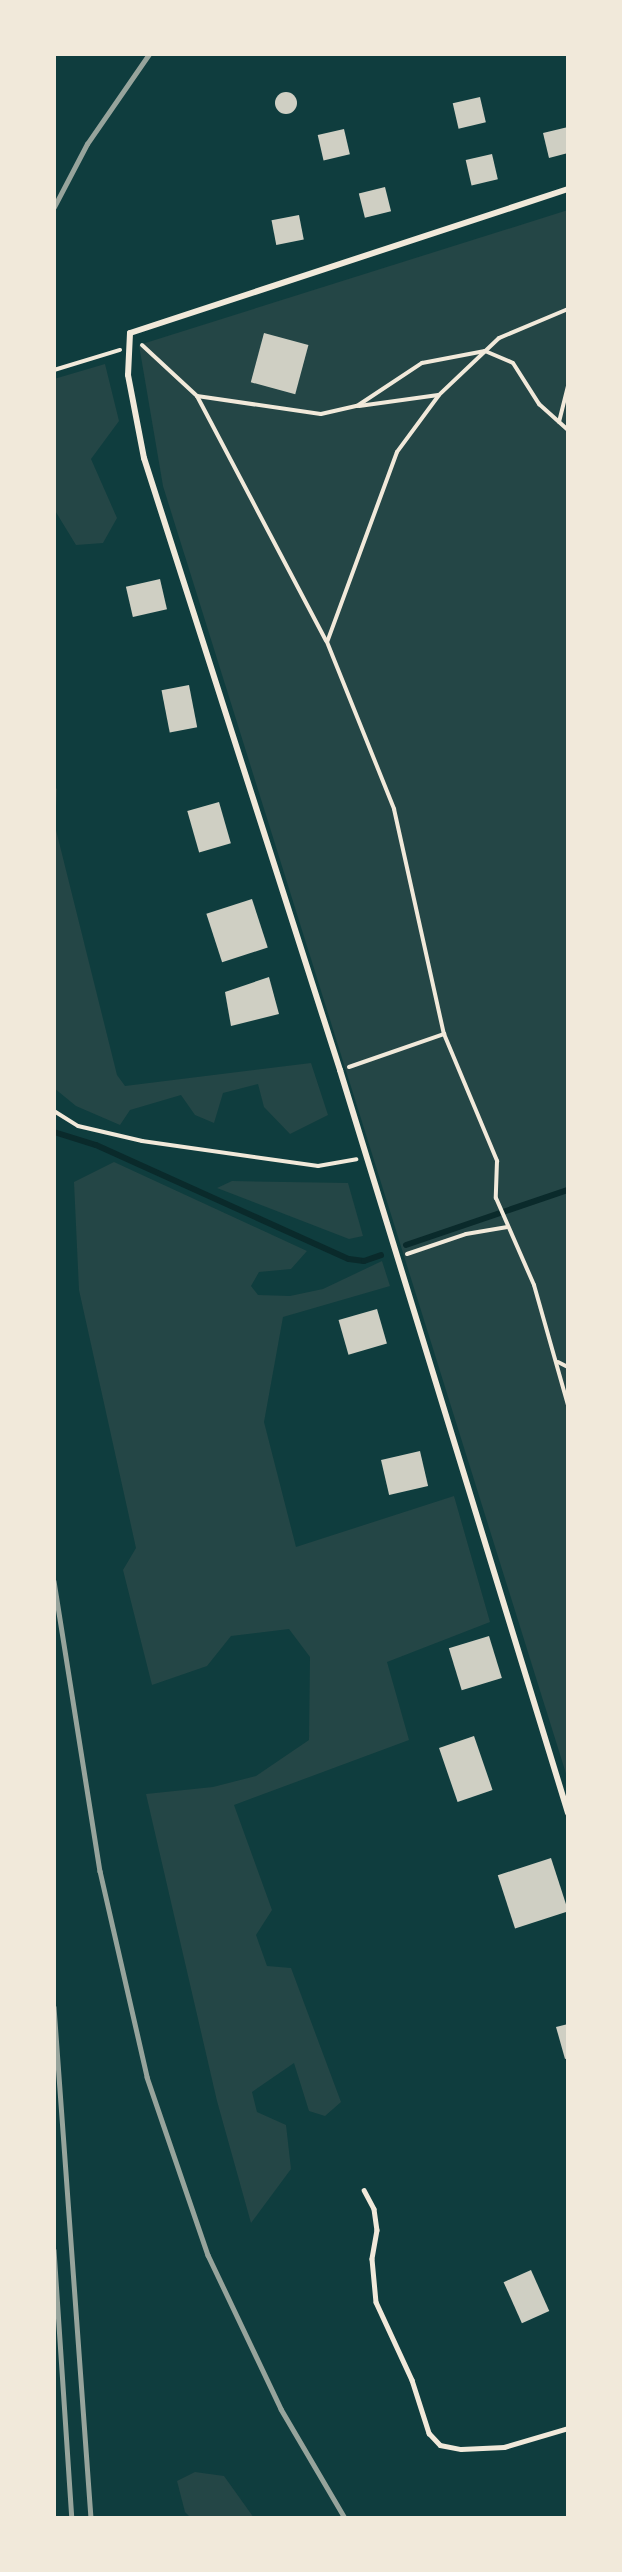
<!DOCTYPE html>
<html>
<head>
<meta charset="utf-8">
<style>
	body { margin:0 }
	#map { position:relative; width:622px; height:2572px; overflow:hidden; background:#0f3d3e; font-family:"Noto Sans",sans-serif }
	div>[style] { position:absolute }
	.green>* { inset:0; background:#244646 }
	.stream>* { height:6px; margin:-3px; padding:0 3px; transform-origin:3px; border-radius:3px; background:#0a2a2b }
	.building>* { inset:0; background:#cfcfc3; transform-origin:0 0 }
	.round { border-radius:50% }
	.path>* { height:4px; margin:-2px; padding:0 2px; transform-origin:2px; border-radius:2px; background:#f1e9da }
	.service>* { height:4.5px; margin:-2.25px; padding:0 2.25px; transform-origin:2.25px; border-radius:2.25px; background:#f1e9da }
	.minor>* { height:6px; margin:-3px; padding:0 3px; transform-origin:3px; border-radius:3px; background:#f1e9da }
	.rail>* { height:4.5px; margin:-2.25px; padding:0 2.25px; transform-origin:2.25px; border-radius:2.25px; background:#97a49c }
	span { translate:-50% -50%; white-space:nowrap; text-align:center; line-height:1.15; -webkit-text-stroke:4.5px #f1e9da; paint-order:stroke }
	.frame { position:absolute; inset:0; border:56px solid #f1e9da; pointer-events:none }
</style>
</head>
<body>
<div id="map">
	<div class="green">
		<div style="clip-path:polygon(568px 210px,568px 1780px,163px 486px,139px 345px)"></div>
		<div style="clip-path:polygon(105px 364px,119px 421px,91px 459px,117px 518px,103px 543px,76px 545px,54px 509px,54px 379px)"></div>
		<div style="clip-path:polygon(54px 786px,57px 789px,55px 826px,117px 1075px,125px 1086px,311px 1063px,328px 1115px,290px 1134px,264px 1107px,258px 1084px,223px 1093px,214px 1123px,195px 1115px,181px 1095px,130px 1110px,120px 1125px,76px 1106px,54px 1088px)"></div>
		<div style="clip-path:polygon(114px 1162px,307px 1251px,291px 1269px,259px 1272px,251px 1286px,258px 1295px,290px 1296px,323px 1289px,382px 1261px,390px 1286px,283px 1317px,264px 1422px,296px 1547px,454px 1496px,490px 1622px,387px 1662px,409px 1740px,234px 1805px,272px 1910px,256px 1935px,267px 1966px,291px 1968px,341px 2102px,325px 2116px,309px 2111px,294px 2063px,252px 2092px,257px 2112px,286px 2125px,291px 2169px,251px 2223px,217px 2101px,146px 1794px,213px 1787px,256px 1776px,309px 1740px,310px 1657px,289px 1629px,231px 1636px,207px 1666px,152px 1685px,123px 1570px,136px 1548px,79px 1290px,74px 1182px)"></div>
		<div style="clip-path:polygon(232px 1181px,348px 1183px,363px 1236px,349px 1239px,217px 1188px)"></div>
		<div style="clip-path:polygon(195px 2472px,224px 2476px,254px 2518px,191px 2518px,185px 2512px,177px 2481px)"></div>
	</div>
	<div class="stream">
		<div style="left:54px;top:1132px;width:44px;rotate:17.2deg"></div>
		<div style="left:96px;top:1145px;width:277px;rotate:24.3deg"></div>
		<div style="left:349px;top:1259px;width:15px;rotate:8deg"></div>
		<div style="left:364px;top:1261px;width:18px;rotate:-19deg"></div>
		<div style="left:406px;top:1245px;width:171px;rotate:-18.8deg"></div>
	</div>
	<div class="building">
		<div class="round" style="left:275px;top:92px;width:22px;height:22px"></div>
		<div style="left:480px;top:97px;width:26px;height:28px;rotate:77deg"></div>
		<div style="clip-path:polygon(568px 127px,568px 153px,549px 158px,543px 133px)"></div>
		<div style="left:344px;top:129px;width:26px;height:27px;rotate:77deg"></div>
		<div style="left:492px;top:154px;width:26px;height:27px;rotate:77deg"></div>
		<div style="left:385px;top:187px;width:25px;height:27px;rotate:76deg"></div>
		<div style="left:299px;top:215px;width:25px;height:28px;rotate:79deg"></div>
		<div style="left:264px;top:333px;width:46px;height:51px;rotate:15deg"></div>
		<div style="left:160px;top:579px;width:31px;height:35px;rotate:77deg"></div>
		<div style="left:189px;top:685px;width:43px;height:28px;rotate:79deg"></div>
		<div style="left:219px;top:802px;width:43px;height:33px;rotate:74deg"></div>
		<div style="left:252px;top:899px;width:51px;height:48px;rotate:72deg"></div>
		<div style="clip-path:polygon(269px 977px,279px 1014px,231px 1026px,225px 992px)"></div>
		<div style="left:377px;top:1309px;width:36px;height:40px;rotate:74deg"></div>
		<div style="left:420px;top:1451px;width:36px;height:40px;rotate:77deg"></div>
		<div style="left:489px;top:1636px;width:44px;height:42px;rotate:73deg"></div>
		<div style="left:474px;top:1736px;width:57px;height:37px;rotate:71deg"></div>
		<div style="left:551px;top:1858px;width:56px;height:56px;rotate:72deg"></div>
		<div style="clip-path:polygon(568px 2024px,568px 2058px,565px 2059px,556px 2027px)"></div>
		<div style="left:531px;top:2270px;width:45px;height:30px;rotate:66deg"></div>
	</div>
	<div class="path">
		<div style="left:568px;top:309px;width:75px;rotate:157.2deg"></div>
		<div style="left:499px;top:338px;width:83px;rotate:136.5deg"></div>
		<div style="left:439px;top:395px;width:71px;rotate:126.4deg"></div>
		<div style="left:397px;top:452px;width:202px;rotate:110.2deg"></div>
		<div style="left:327px;top:642px;width:180px;rotate:68.1deg"></div>
		<div style="left:394px;top:809px;width:230px;rotate:77.5deg"></div>
		<div style="left:444px;top:1034px;width:138px;rotate:67.3deg"></div>
		<div style="left:497px;top:1161px;width:37px;rotate:92deg"></div>
		<div style="left:496px;top:1198px;width:95px;rotate:66.4deg"></div>
		<div style="left:534px;top:1285px;width:125px;rotate:74.2deg"></div>
		<div style="left:142px;top:345px;width:75px;rotate:42.8deg"></div>
		<div style="left:197px;top:396px;width:277px;rotate:62.2deg"></div>
		<div style="left:54px;top:370px;width:69px;rotate:-16.9deg"></div>
		<div style="left:197px;top:396px;width:125px;rotate:8.3deg"></div>
		<div style="left:321px;top:414px;width:37px;rotate:-13deg"></div>
		<div style="left:357px;top:406px;width:78px;rotate:-33.5deg"></div>
		<div style="left:422px;top:363px;width:64px;rotate:-10.8deg"></div>
		<div style="left:485px;top:351px;width:30px;rotate:23deg"></div>
		<div style="left:513px;top:363px;width:49px;rotate:57.6deg"></div>
		<div style="left:539px;top:404px;width:39px;rotate:42deg"></div>
		<div style="left:359px;top:406px;width:80px;rotate:-7.9deg"></div>
		<div style="left:559px;top:422px;width:38px;rotate:-76deg"></div>
		<div style="left:349px;top:1067px;width:101px;rotate:-19.2deg"></div>
		<div style="left:54px;top:1111px;width:28px;rotate:32deg"></div>
		<div style="left:78px;top:1126px;width:66px;rotate:13.2deg"></div>
		<div style="left:142px;top:1141px;width:178px;rotate:8.1deg"></div>
		<div style="left:318px;top:1166px;width:39px;rotate:-10deg"></div>
		<div style="left:407px;top:1254px;width:62px;rotate:-18.7deg"></div>
		<div style="left:466px;top:1234px;width:42px;rotate:-9.7deg"></div>
		<div style="left:558px;top:1362px;width:11px;rotate:27deg"></div>
	</div>
	<div class="service">
		<div style="left:364px;top:2190px;width:21px;rotate:62deg"></div>
		<div style="left:374px;top:2209px;width:21px;rotate:82deg"></div>
		<div style="left:377px;top:2230px;width:29px;rotate:100deg"></div>
		<div style="left:372px;top:2259px;width:43px;rotate:84.7deg"></div>
		<div style="left:376px;top:2302px;width:86px;rotate:65.2deg"></div>
		<div style="left:412px;top:2380px;width:56px;rotate:72.2deg"></div>
		<div style="left:429px;top:2433px;width:16px;rotate:47deg"></div>
		<div style="left:440px;top:2445px;width:21px;rotate:11deg"></div>
		<div style="left:461px;top:2449px;width:43px;rotate:-2.7deg"></div>
		<div style="left:504px;top:2447px;width:67px;rotate:-16.5deg"></div>
	</div>
	<div class="minor">
		<div style="left:568px;top:189px;width:461px;rotate:161.8deg"></div>
		<div style="left:130px;top:333px;width:42px;rotate:92.7deg"></div>
		<div style="left:128px;top:375px;width:85px;rotate:79.1deg"></div>
		<div style="left:144px;top:458px;width:643px;rotate:72.24deg"></div>
		<div style="left:340px;top:1070px;width:777px;rotate:72.94deg"></div>
	</div>
	<div class="rail">
		<div style="left:54px;top:207px;width:71px;rotate:-62.4deg"></div>
		<div style="left:87px;top:144px;width:109px;rotate:-55.4deg"></div>
		<div style="left:54px;top:1581px;width:294px;rotate:81deg"></div>
		<div style="left:100px;top:1871px;width:211px;rotate:77.1deg"></div>
		<div style="left:147px;top:2077px;width:188px;rotate:71.1deg"></div>
		<div style="left:208px;top:2255px;width:170px;rotate:64.6deg"></div>
		<div style="left:281px;top:2409px;width:126px;rotate:59.6deg"></div>
		<div style="left:54px;top:2007px;width:512px;rotate:85.86deg"></div>
		<div style="left:54px;top:2250px;width:269px;rotate:86.2deg"></div>
	</div>
	<div class="frame"></div>
</div>
</body>
</html>
